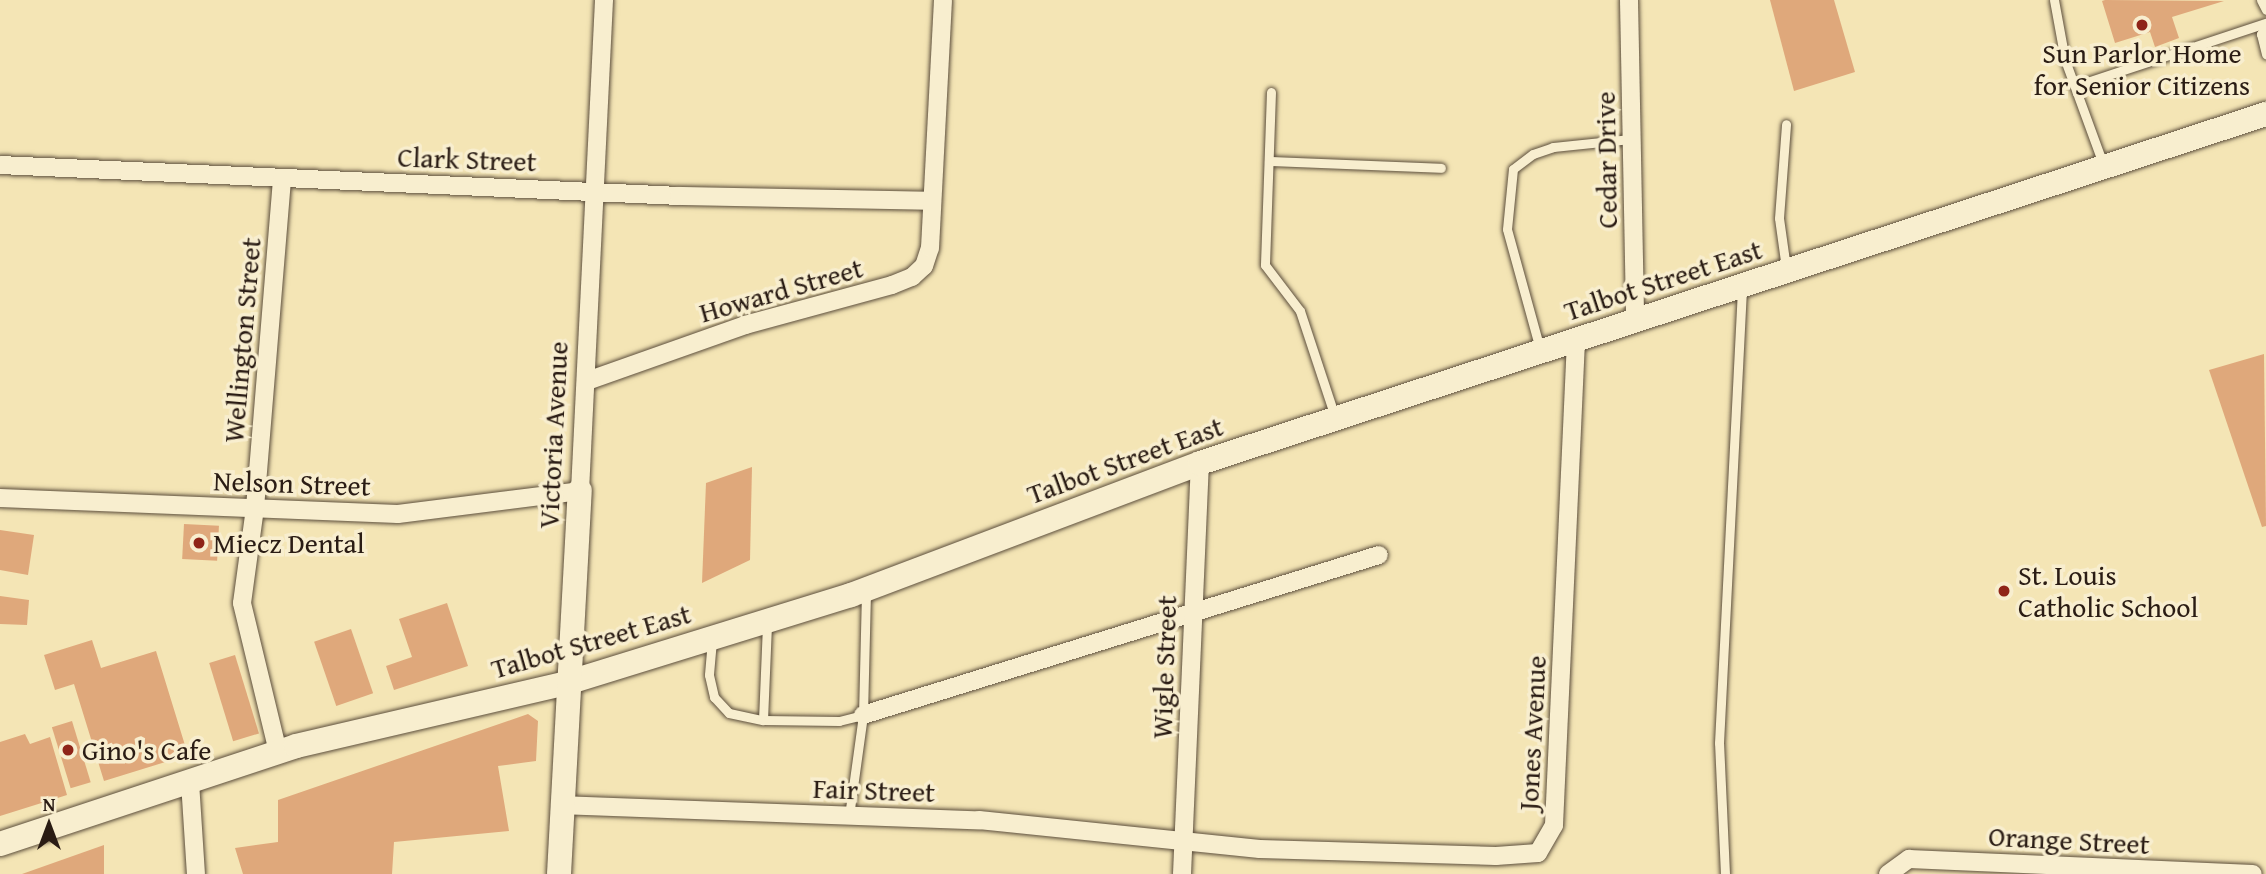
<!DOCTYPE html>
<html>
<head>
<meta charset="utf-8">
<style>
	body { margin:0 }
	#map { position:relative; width:2266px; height:874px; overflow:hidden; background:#f4e5b5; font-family:"Gentium Book Plus",serif }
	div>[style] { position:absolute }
	.building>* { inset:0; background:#dfa87b; transform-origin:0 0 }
	.roads { filter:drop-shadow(0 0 2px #5c4e3c) drop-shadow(0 0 2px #5c4e3c) }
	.lane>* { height:9px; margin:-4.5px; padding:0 4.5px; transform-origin:4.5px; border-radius:4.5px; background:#f8eecf }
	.street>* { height:18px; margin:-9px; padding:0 9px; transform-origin:9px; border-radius:9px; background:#f8eecf }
	.secondary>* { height:24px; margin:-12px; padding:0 12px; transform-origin:12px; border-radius:12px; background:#f8eecf }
	.dots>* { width:19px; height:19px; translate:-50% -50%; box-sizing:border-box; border:4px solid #f8eecf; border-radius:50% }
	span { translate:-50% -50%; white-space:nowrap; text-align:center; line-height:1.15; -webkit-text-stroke:7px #f8eecf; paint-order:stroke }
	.poi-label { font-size:28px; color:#2a1c14 }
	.left { translate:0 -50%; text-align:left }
	.street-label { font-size:28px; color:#2a1c14 }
	.north { position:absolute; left:14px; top:790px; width:70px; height:70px; -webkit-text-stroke:5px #f8eecf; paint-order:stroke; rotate:0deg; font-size:19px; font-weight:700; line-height:28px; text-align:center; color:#2a1c14 }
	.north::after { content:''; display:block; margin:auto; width:24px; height:32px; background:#2a1c14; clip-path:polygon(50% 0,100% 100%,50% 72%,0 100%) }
</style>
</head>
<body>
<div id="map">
	<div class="building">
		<div style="clip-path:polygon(1770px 0,1834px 0,1855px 72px,1794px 91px)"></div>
		<div style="clip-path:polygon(2102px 1px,2105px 0,2224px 1px,2172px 17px,2179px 38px,2155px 47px,2150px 32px,2115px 43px)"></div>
		<div style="clip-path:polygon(2264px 354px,2266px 526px,2262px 527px,2209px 370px)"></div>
		<div style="clip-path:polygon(752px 467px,750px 560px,702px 583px,706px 483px)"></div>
		<div style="left:184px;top:524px;width:35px;height:35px;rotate:3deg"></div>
		<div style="clip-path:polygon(0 530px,34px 535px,28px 575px,0 570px)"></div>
		<div style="clip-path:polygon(0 596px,29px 600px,27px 625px,0 624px)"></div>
		<div style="clip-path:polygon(447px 603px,468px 666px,394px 690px,386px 666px,412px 657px,399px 619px)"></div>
		<div style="left:351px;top:629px;width:68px;height:39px;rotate:71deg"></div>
		<div style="clip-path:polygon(92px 640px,101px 668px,156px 651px,188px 755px,104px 781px,74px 684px,55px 690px,44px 655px)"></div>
		<div style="left:235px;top:655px;width:82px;height:27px;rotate:73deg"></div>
		<div style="clip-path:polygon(528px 714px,538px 721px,536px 761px,498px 766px,509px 831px,394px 842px,392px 874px,243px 874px,235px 848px,278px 842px,278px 800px)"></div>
		<div style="left:72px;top:721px;width:64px;height:21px;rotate:73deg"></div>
		<div style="clip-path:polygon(25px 734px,30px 744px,50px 737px,67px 795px,0 816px,0 742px)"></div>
		<div style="clip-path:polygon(104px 845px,104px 874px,22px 874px)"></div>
	</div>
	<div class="roads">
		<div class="lane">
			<div style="left:2054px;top:0;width:61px;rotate:79.6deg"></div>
			<div style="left:2065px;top:60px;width:111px;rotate:69.9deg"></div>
			<div style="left:2261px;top:0;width:11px;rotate:63deg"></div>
			<div style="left:2266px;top:28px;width:8px;rotate:130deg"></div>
			<div style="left:2261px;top:34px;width:21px;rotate:76deg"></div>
			<div style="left:2075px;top:86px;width:201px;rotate:-18.3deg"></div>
			<div style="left:1271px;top:92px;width:173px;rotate:92deg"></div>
			<div style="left:1265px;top:265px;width:58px;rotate:52.7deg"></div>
			<div style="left:1300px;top:311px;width:112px;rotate:71.7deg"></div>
			<div style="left:1269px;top:161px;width:172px;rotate:2.3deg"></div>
			<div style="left:1786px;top:268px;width:50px;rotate:-98deg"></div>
			<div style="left:1779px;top:218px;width:94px;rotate:-85.7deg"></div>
			<div style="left:1540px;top:349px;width:124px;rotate:-105.4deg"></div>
			<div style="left:1507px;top:229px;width:60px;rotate:-84.3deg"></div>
			<div style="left:1513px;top:169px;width:25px;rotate:-37deg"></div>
			<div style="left:1533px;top:154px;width:21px;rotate:-19deg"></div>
			<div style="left:1553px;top:147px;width:78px;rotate:-5.9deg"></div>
			<div style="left:712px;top:640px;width:35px;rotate:95deg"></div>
			<div style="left:709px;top:675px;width:23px;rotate:77deg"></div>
			<div style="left:714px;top:697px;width:22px;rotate:47deg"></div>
			<div style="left:729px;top:713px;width:35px;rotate:12deg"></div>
			<div style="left:763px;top:720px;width:76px;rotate:0.8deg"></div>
			<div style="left:839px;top:721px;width:25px;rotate:-14deg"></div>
			<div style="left:763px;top:720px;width:97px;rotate:-87.6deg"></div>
			<div style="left:849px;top:816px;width:102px;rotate:-82.1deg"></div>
			<div style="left:863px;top:715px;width:124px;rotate:-88.6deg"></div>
			<div style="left:1725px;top:874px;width:131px;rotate:-92.6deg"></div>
			<div style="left:1719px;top:743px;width:455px;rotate:-87.1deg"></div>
		</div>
		<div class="street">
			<div style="left:1629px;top:0;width:320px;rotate:88.9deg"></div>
			<div style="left:0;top:165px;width:680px;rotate:2.61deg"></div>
			<div style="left:679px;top:196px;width:253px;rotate:1.1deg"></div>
			<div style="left:587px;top:381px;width:168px;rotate:-19.5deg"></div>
			<div style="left:745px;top:325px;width:152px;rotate:-15.2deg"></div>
			<div style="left:892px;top:285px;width:22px;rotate:-22deg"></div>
			<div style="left:912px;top:277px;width:16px;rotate:-43deg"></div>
			<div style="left:924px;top:266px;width:19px;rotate:-72deg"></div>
			<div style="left:930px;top:248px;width:248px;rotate:-87deg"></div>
			<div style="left:0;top:498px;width:398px;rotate:2.3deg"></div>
			<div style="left:398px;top:514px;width:183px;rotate:-7.2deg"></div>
			<div style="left:580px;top:491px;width:492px;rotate:-87.2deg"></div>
			<div style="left:863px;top:715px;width:540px;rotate:-17.23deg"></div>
			<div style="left:278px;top:752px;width:153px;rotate:-103.6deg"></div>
			<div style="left:242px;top:603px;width:96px;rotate:-82.2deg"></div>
			<div style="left:255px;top:508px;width:330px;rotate:-85.3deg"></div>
			<div style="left:190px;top:782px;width:92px;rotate:86.3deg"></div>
			<div style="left:561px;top:805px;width:418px;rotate:2.1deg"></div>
			<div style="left:979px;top:820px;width:282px;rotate:5.9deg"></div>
			<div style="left:1260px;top:849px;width:236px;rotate:1.7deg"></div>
			<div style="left:1496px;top:856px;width:42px;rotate:-4.1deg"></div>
			<div style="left:1538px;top:853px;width:32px;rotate:-60deg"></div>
			<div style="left:1554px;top:825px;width:485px;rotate:-87.4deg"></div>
			<div style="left:1182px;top:874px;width:411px;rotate:-87.5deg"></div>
			<div style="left:1888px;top:874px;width:26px;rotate:-36deg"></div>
			<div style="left:1909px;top:859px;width:344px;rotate:2.5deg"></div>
		</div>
		<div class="secondary">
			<div style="left:0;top:844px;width:312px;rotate:-18.3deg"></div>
			<div style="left:296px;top:746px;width:281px;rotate:-13.1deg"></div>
			<div style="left:570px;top:682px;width:294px;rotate:-17.2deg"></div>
			<div style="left:851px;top:595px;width:373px;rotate:-20.7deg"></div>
			<div style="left:1200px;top:463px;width:1122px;rotate:-18.13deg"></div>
			<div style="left:559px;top:874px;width:384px;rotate:-86.9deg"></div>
		</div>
	</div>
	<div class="dots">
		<div style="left:2142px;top:25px;background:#8f2418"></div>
		<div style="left:199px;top:543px;background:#8f2418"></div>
		<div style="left:2004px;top:591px;background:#8f2418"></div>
		<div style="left:68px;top:750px;background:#8f2418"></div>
	</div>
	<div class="poi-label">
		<span style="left:2142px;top:69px">Sun Parlor Home<br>for Senior Citizens</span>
		<span class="left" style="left:213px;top:543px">Miecz Dental</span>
		<span class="left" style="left:2018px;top:591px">St. Louis<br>Catholic School</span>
		<span class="left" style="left:82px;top:750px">Gino's Cafe</span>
	</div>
	<div class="street-label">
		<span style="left:467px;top:159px;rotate:2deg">Clark Street</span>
		<span style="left:1606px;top:160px;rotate:-91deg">Cedar Drive</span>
		<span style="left:1663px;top:280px;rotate:-18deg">Talbot Street East</span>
		<span style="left:781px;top:290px;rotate:-16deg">Howard Street</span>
		<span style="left:242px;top:340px;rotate:-85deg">Wellington Street</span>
		<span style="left:553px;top:435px;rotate:-87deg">Victoria Avenue</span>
		<span style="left:1125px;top:460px;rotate:-20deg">Talbot Street East</span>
		<span style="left:292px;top:483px;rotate:2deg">Nelson Street</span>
		<span style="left:591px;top:641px;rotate:-16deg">Talbot Street East</span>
		<span style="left:1164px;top:667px;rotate:-88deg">Wigle Street</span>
		<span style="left:1532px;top:733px;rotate:-87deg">Jones Avenue</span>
		<span style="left:874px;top:790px;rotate:2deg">Fair Street</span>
		<span style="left:2069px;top:840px;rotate:3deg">Orange Street</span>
	</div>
	<div class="north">N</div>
</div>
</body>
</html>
